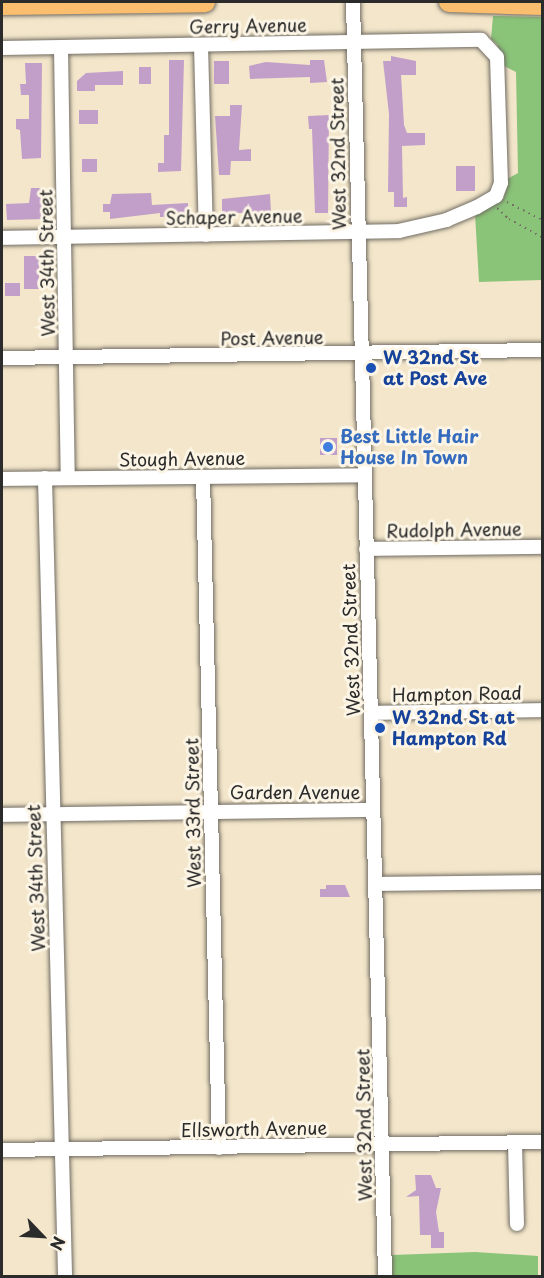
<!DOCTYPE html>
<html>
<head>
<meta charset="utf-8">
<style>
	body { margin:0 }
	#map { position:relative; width:544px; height:1278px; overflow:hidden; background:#f3e6ca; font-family:"Playpen Sans",sans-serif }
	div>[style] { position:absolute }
	.green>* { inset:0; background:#8ac479 }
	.building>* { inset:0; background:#c29fc9; transform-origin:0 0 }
	.path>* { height:2px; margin-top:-1px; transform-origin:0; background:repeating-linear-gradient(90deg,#716c63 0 1.5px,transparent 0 6px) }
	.roads { filter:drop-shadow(0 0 2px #716c63) drop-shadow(0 0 2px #716c63) }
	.minor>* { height:14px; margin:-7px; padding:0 7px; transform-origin:7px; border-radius:7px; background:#fff }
	.highway>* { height:20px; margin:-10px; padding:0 10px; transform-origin:10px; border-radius:10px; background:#fabe6e }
	.dots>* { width:16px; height:16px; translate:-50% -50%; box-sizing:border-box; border:3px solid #fcf5e5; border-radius:50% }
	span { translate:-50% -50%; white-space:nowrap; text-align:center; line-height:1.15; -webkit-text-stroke:6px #fcf5e5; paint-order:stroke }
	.street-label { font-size:18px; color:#2b2b2b }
	.transit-label { font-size:18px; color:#164399; font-weight:700 }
	.left { translate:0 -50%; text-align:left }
	.shop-label { font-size:18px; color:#366cbe; font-weight:700 }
	.frame { position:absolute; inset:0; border:3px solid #2b2b2b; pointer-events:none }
	.north { position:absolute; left:12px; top:1206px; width:60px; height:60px; -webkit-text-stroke:4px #fcf5e5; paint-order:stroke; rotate:115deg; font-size:16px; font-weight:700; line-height:24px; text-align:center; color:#2b2b2b }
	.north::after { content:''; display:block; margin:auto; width:21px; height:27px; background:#2b2b2b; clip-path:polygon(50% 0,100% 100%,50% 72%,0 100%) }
</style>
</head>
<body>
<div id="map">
	<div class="green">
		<div style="clip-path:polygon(493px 16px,542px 17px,542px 280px,479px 282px,475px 214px,504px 198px,507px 179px,518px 173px,516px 72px,504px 66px,497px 44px,491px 39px)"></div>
		<div style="clip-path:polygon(475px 1252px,538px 1256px,538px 1276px,392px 1276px,392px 1255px)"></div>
	</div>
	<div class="building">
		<div style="clip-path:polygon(391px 56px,416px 61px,416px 75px,401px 75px,404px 125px,407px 133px,425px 133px,425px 145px,402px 146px,403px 198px,407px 197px,407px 207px,394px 207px,394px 192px,388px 192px,389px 114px,383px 61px,391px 61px)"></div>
		<div style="clip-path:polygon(169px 60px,184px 60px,181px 171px,158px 172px,158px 163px,164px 163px,164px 135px,169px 135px)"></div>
		<div style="clip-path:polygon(310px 60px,324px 60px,327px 82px,310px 83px,310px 77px,250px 79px,249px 66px,266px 62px,310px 65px)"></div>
		<div style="left:214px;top:61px;width:15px;height:23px"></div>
		<div style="clip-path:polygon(25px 63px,42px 63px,41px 158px,22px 159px,20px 130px,16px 129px,16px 119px,29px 119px,29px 95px,21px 95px,20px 84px,26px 84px)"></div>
		<div style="left:139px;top:67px;width:12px;height:17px"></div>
		<div style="clip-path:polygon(123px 71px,123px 85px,95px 85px,95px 91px,77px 91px,77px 81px,86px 73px)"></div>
		<div style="clip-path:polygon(230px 105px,242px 105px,239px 150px,251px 149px,251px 161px,231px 161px,230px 175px,219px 175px,215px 116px,230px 116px)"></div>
		<div style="left:79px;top:110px;width:19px;height:14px"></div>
		<div style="clip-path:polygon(329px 115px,328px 213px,315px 213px,312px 129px,309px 129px,308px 116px)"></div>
		<div style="left:82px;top:159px;width:15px;height:13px"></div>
		<div style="left:475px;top:166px;width:25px;height:19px;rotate:90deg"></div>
		<div style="clip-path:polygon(31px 188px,44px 188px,45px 219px,7px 220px,6px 204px,29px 203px)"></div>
		<div style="clip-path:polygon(151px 193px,152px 205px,188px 203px,188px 216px,160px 217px,160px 213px,110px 219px,110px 212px,103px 212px,103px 204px,110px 204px,112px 194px)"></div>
		<div style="clip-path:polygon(270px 194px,271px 213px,222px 213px,222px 199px)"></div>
		<div style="left:24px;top:256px;width:15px;height:33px"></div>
		<div style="left:5px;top:283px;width:15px;height:13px"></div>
		<div style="left:337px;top:438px;width:17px;height:17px;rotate:90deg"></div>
		<div style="clip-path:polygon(326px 885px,345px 885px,350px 897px,320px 897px,320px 889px,326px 889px)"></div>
		<div style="clip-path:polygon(415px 1175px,431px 1175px,436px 1188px,441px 1188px,436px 1212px,439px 1232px,444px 1232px,444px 1248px,431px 1248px,431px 1235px,420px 1235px,419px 1196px,406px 1197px,416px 1190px)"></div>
	</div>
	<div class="path">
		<div style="left:507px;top:202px;width:39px;rotate:27deg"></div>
		<div style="left:497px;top:208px;width:16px;rotate:43deg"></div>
		<div style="left:509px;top:219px;width:38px;rotate:29deg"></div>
	</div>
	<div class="roads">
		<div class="minor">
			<div style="left:353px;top:2px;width:1274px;rotate:88.56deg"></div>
			<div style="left:201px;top:45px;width:190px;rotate:88.5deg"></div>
			<div style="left:2px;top:48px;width:479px;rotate:-1deg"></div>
			<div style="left:481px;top:40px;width:23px;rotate:47deg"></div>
			<div style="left:497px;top:57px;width:126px;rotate:88.2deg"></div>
			<div style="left:501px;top:183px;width:14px;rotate:111deg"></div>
			<div style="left:496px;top:196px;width:22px;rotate:150deg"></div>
			<div style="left:477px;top:207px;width:33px;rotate:157deg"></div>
			<div style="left:447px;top:220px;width:49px;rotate:167.1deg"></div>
			<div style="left:399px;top:231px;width:397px;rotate:179deg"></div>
			<div style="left:61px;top:48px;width:430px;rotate:89.1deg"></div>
			<div style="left:2px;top:358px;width:540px;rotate:-0.85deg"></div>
			<div style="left:203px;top:477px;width:671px;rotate:88.63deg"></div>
			<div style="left:45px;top:478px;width:798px;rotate:88.56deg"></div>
			<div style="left:2px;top:479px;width:362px;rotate:-0.6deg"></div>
			<div style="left:366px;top:549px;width:176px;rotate:-0.7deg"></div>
			<div style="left:372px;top:713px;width:170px;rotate:-1deg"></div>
			<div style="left:2px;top:815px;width:371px;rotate:-0.8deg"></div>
			<div style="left:376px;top:884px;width:166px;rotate:-0.7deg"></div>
			<div style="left:515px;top:1143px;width:81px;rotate:88.6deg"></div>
			<div style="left:2px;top:1150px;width:540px;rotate:-0.85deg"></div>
		</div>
		<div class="highway">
			<div style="left:449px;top:2px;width:93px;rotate:1.8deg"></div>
			<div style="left:2px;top:5px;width:203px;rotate:-0.8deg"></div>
		</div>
	</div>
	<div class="dots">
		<div style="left:371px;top:368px;background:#1a4fb4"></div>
		<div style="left:328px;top:447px;background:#3f7fe0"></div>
		<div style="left:380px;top:728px;background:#1a4fb4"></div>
	</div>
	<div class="street-label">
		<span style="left:248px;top:26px;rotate:-1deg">Gerry Avenue</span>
		<span style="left:338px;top:154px;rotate:-91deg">West 32nd Street</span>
		<span style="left:234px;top:217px;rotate:-1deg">Schaper Avenue</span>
		<span style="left:47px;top:263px;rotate:-91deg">West 34th Street</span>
		<span style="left:272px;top:338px;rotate:-1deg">Post Avenue</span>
		<span style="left:182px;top:459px;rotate:-1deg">Stough Avenue</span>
		<span style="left:454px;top:530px;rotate:-1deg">Rudolph Avenue</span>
		<span style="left:351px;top:640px;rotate:-92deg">West 32nd Street</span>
		<span style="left:457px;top:694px;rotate:-1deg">Hampton Road</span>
		<span style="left:295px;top:792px">Garden Avenue</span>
		<span style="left:193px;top:813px;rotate:-91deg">West 33rd Street</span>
		<span style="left:36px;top:878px;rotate:-92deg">West 34th Street</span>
		<span style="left:364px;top:1125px;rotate:-91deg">West 32nd Street</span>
		<span style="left:254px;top:1129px;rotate:-1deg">Ellsworth Avenue</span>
	</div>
	<div class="transit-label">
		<span class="left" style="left:383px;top:368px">W 32nd St<br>at Post Ave</span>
		<span class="left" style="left:392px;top:728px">W 32nd St at<br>Hampton Rd</span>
	</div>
	<div class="shop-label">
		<span class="left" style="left:340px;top:447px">Best Little Hair<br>House In Town</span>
	</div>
	<div class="frame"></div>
	<div class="north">N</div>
</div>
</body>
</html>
